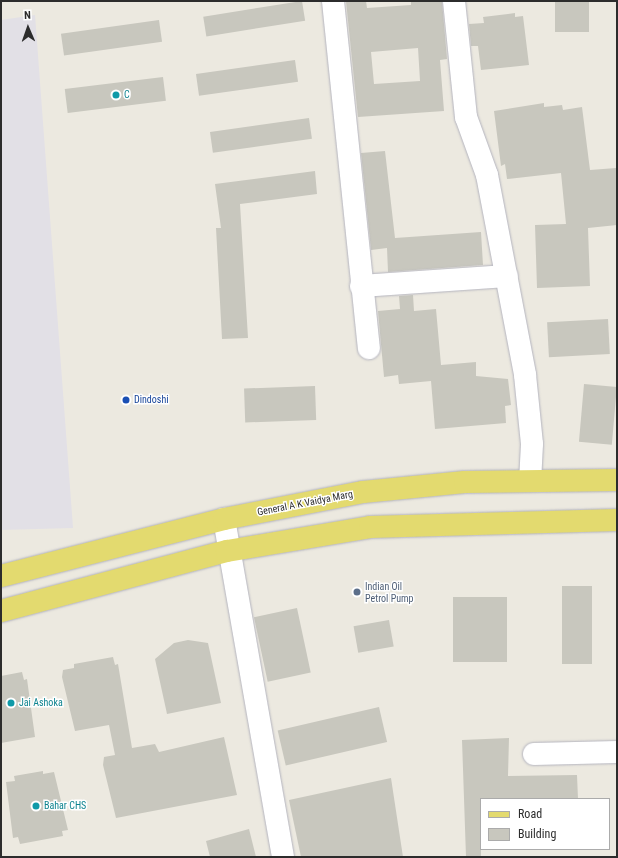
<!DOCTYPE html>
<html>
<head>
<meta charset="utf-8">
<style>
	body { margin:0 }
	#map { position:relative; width:618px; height:858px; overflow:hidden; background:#ece9e0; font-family:"Roboto Condensed",sans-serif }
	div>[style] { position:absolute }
	.industrial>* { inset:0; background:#e2e0e6 }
	.building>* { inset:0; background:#c8c7be; transform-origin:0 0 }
	.roads { filter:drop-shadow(0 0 1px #b4b4be) drop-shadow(0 0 1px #b4b4be) }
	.minor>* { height:22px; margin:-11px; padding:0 11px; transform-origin:11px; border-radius:11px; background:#fff }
	.major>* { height:22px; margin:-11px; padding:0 11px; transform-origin:11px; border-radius:11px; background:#e3da6f }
	.dots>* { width:11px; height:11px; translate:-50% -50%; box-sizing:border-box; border:2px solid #fff; border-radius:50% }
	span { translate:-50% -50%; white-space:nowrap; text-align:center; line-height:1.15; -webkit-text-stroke:3px #fff; paint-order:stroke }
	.culture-label { font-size:10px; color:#0d838f }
	.left { translate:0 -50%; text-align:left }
	.transit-label { font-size:10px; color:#164399 }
	.street-label { font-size:10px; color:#2c2c2c }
	.service-label { font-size:10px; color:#4e5e75 }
	.frame { position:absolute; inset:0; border:2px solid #2c2c2c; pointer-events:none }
	.legend { position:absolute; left:480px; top:798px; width:130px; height:52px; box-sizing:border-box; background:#fff; border:1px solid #ababab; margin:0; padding:5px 7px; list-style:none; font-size:12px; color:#2c2c2c }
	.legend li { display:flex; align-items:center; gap:8px; height:20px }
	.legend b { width:20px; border:1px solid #ababab }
	.north { position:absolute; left:8px; top:8px; width:40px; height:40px; -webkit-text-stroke:3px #fff; paint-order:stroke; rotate:358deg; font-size:11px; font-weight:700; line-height:16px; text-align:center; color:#2c2c2c }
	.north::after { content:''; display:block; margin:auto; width:14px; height:18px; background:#2c2c2c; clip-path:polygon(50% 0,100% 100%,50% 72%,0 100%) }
</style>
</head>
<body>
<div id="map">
	<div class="industrial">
		<div style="clip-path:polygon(35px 15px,73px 528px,1px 530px,1px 20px)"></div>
	</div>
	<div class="building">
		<div style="left:302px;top:1px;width:20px;height:100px;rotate:81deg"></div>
		<div style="clip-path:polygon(evenodd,346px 1px,366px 1px,367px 8px,411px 5px,411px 1px,442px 1px,447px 59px,440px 60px,444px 111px,358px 117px,346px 1px,418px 48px,420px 81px,374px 84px,371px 52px,418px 48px)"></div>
		<div style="left:555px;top:1px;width:34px;height:31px"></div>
		<div style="clip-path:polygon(515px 13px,515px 17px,523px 16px,529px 65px,481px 70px,478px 46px,471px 46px,469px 24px,484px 23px,483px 17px)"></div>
		<div style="left:159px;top:20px;width:22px;height:99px;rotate:82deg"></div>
		<div style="left:295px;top:60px;width:22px;height:100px;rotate:82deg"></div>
		<div style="left:163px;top:77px;width:24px;height:99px;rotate:83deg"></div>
		<div style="clip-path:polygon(544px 103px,544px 107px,562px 105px,563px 110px,582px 107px,590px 170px,616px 168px,617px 225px,588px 228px,590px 286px,537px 288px,535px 225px,566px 224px,561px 173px,507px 179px,505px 164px,501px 166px,494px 111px)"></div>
		<div style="left:309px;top:118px;width:21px;height:100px;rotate:82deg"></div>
		<div style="clip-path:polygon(385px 151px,395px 238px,481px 232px,483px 265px,388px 272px,387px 248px,371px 250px,361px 153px)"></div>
		<div style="clip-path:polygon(315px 171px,317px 194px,240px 204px,248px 338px,222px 339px,216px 228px,221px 228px,215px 184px)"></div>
		<div style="clip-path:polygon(413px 295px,414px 311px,436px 309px,441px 365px,476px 362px,476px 376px,508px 379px,511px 405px,505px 406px,506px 423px,435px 429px,431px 381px,399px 384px,398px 375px,384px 377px,378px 311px,400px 309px,399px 296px)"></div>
		<div style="left:608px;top:319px;width:35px;height:61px;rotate:87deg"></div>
		<div style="left:584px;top:384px;width:33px;height:58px;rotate:5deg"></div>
		<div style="left:315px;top:386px;width:34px;height:71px;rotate:88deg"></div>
		<div style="left:562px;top:586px;width:30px;height:78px"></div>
		<div style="left:453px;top:597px;width:54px;height:65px"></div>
		<div style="left:297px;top:608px;width:66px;height:44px;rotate:78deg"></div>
		<div style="left:389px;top:620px;width:27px;height:36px;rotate:80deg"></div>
		<div style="clip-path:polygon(188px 640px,208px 643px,221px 703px,167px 714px,155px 659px,174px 643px)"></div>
		<div style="clip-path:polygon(113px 657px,115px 665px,118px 664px,132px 748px,155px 744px,159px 752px,224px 737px,237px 795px,116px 818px,103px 765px,104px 757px,115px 755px,109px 725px,75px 731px,62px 677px,63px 670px,74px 668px,74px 664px)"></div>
		<div style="clip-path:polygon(22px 672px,24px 680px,27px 679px,35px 737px,1px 743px,1px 676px)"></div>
		<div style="left:379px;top:707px;width:36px;height:104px;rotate:77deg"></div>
		<div style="clip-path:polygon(509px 738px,508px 776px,577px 775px,578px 799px,481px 799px,481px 857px,466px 857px,462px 740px)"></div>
		<div style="clip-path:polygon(43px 771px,43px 774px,54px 772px,68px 830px,62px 831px,63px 836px,20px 844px,18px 837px,13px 838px,6px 782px,15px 781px,14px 776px)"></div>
		<div style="clip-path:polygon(391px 778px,403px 857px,301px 857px,289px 800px)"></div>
		<div style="clip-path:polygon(249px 829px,256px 857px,210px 857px,206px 841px)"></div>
	</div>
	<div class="roads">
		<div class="minor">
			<div style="left:333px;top:1px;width:349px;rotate:84.1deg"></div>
			<div style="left:454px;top:1px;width:117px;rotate:84.1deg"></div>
			<div style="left:466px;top:117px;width:62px;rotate:70.1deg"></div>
			<div style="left:487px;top:175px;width:204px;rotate:79.2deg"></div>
			<div style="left:525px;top:375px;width:69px;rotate:84.2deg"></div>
			<div style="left:532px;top:444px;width:35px;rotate:93deg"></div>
			<div style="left:361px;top:286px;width:146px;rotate:-3.9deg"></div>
			<div style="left:224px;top:519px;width:343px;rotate:80.1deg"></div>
			<div style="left:534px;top:754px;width:83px;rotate:-1.4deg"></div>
		</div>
		<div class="major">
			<div style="left:1px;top:576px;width:230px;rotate:-14.3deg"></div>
			<div style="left:224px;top:519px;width:142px;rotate:-11deg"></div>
			<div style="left:363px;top:492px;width:102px;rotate:-5.6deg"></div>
			<div style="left:465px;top:482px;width:152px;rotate:-0.8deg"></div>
			<div style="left:1px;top:611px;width:234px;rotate:-14.9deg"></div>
			<div style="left:227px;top:551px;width:145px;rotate:-9.5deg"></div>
			<div style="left:370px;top:527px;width:247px;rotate:-1.6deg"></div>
		</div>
	</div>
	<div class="dots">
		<div style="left:116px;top:95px;background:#0f9aa8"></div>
		<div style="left:126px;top:400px;background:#1a4fb4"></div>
		<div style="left:357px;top:592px;background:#5c6f8a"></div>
		<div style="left:11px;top:703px;background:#0f9aa8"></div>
		<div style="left:36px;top:806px;background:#0f9aa8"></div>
	</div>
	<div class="culture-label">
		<span class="left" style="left:124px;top:95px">C</span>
		<span class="left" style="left:19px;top:703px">Jai Ashoka</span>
		<span class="left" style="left:44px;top:806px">Bahar CHS</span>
	</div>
	<div class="transit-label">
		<span class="left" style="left:134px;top:400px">Dindoshi</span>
	</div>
	<div class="street-label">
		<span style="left:305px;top:503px;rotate:-11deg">General A K Vaidya Marg</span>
	</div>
	<div class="service-label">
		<span class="left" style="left:365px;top:592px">Indian Oil<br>Petrol Pump</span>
	</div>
	<div class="frame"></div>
	<ul class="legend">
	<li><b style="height:5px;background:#e3da6f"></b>Road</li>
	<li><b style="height:11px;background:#c8c7be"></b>Building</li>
	</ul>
	<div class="north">N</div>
</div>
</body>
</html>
